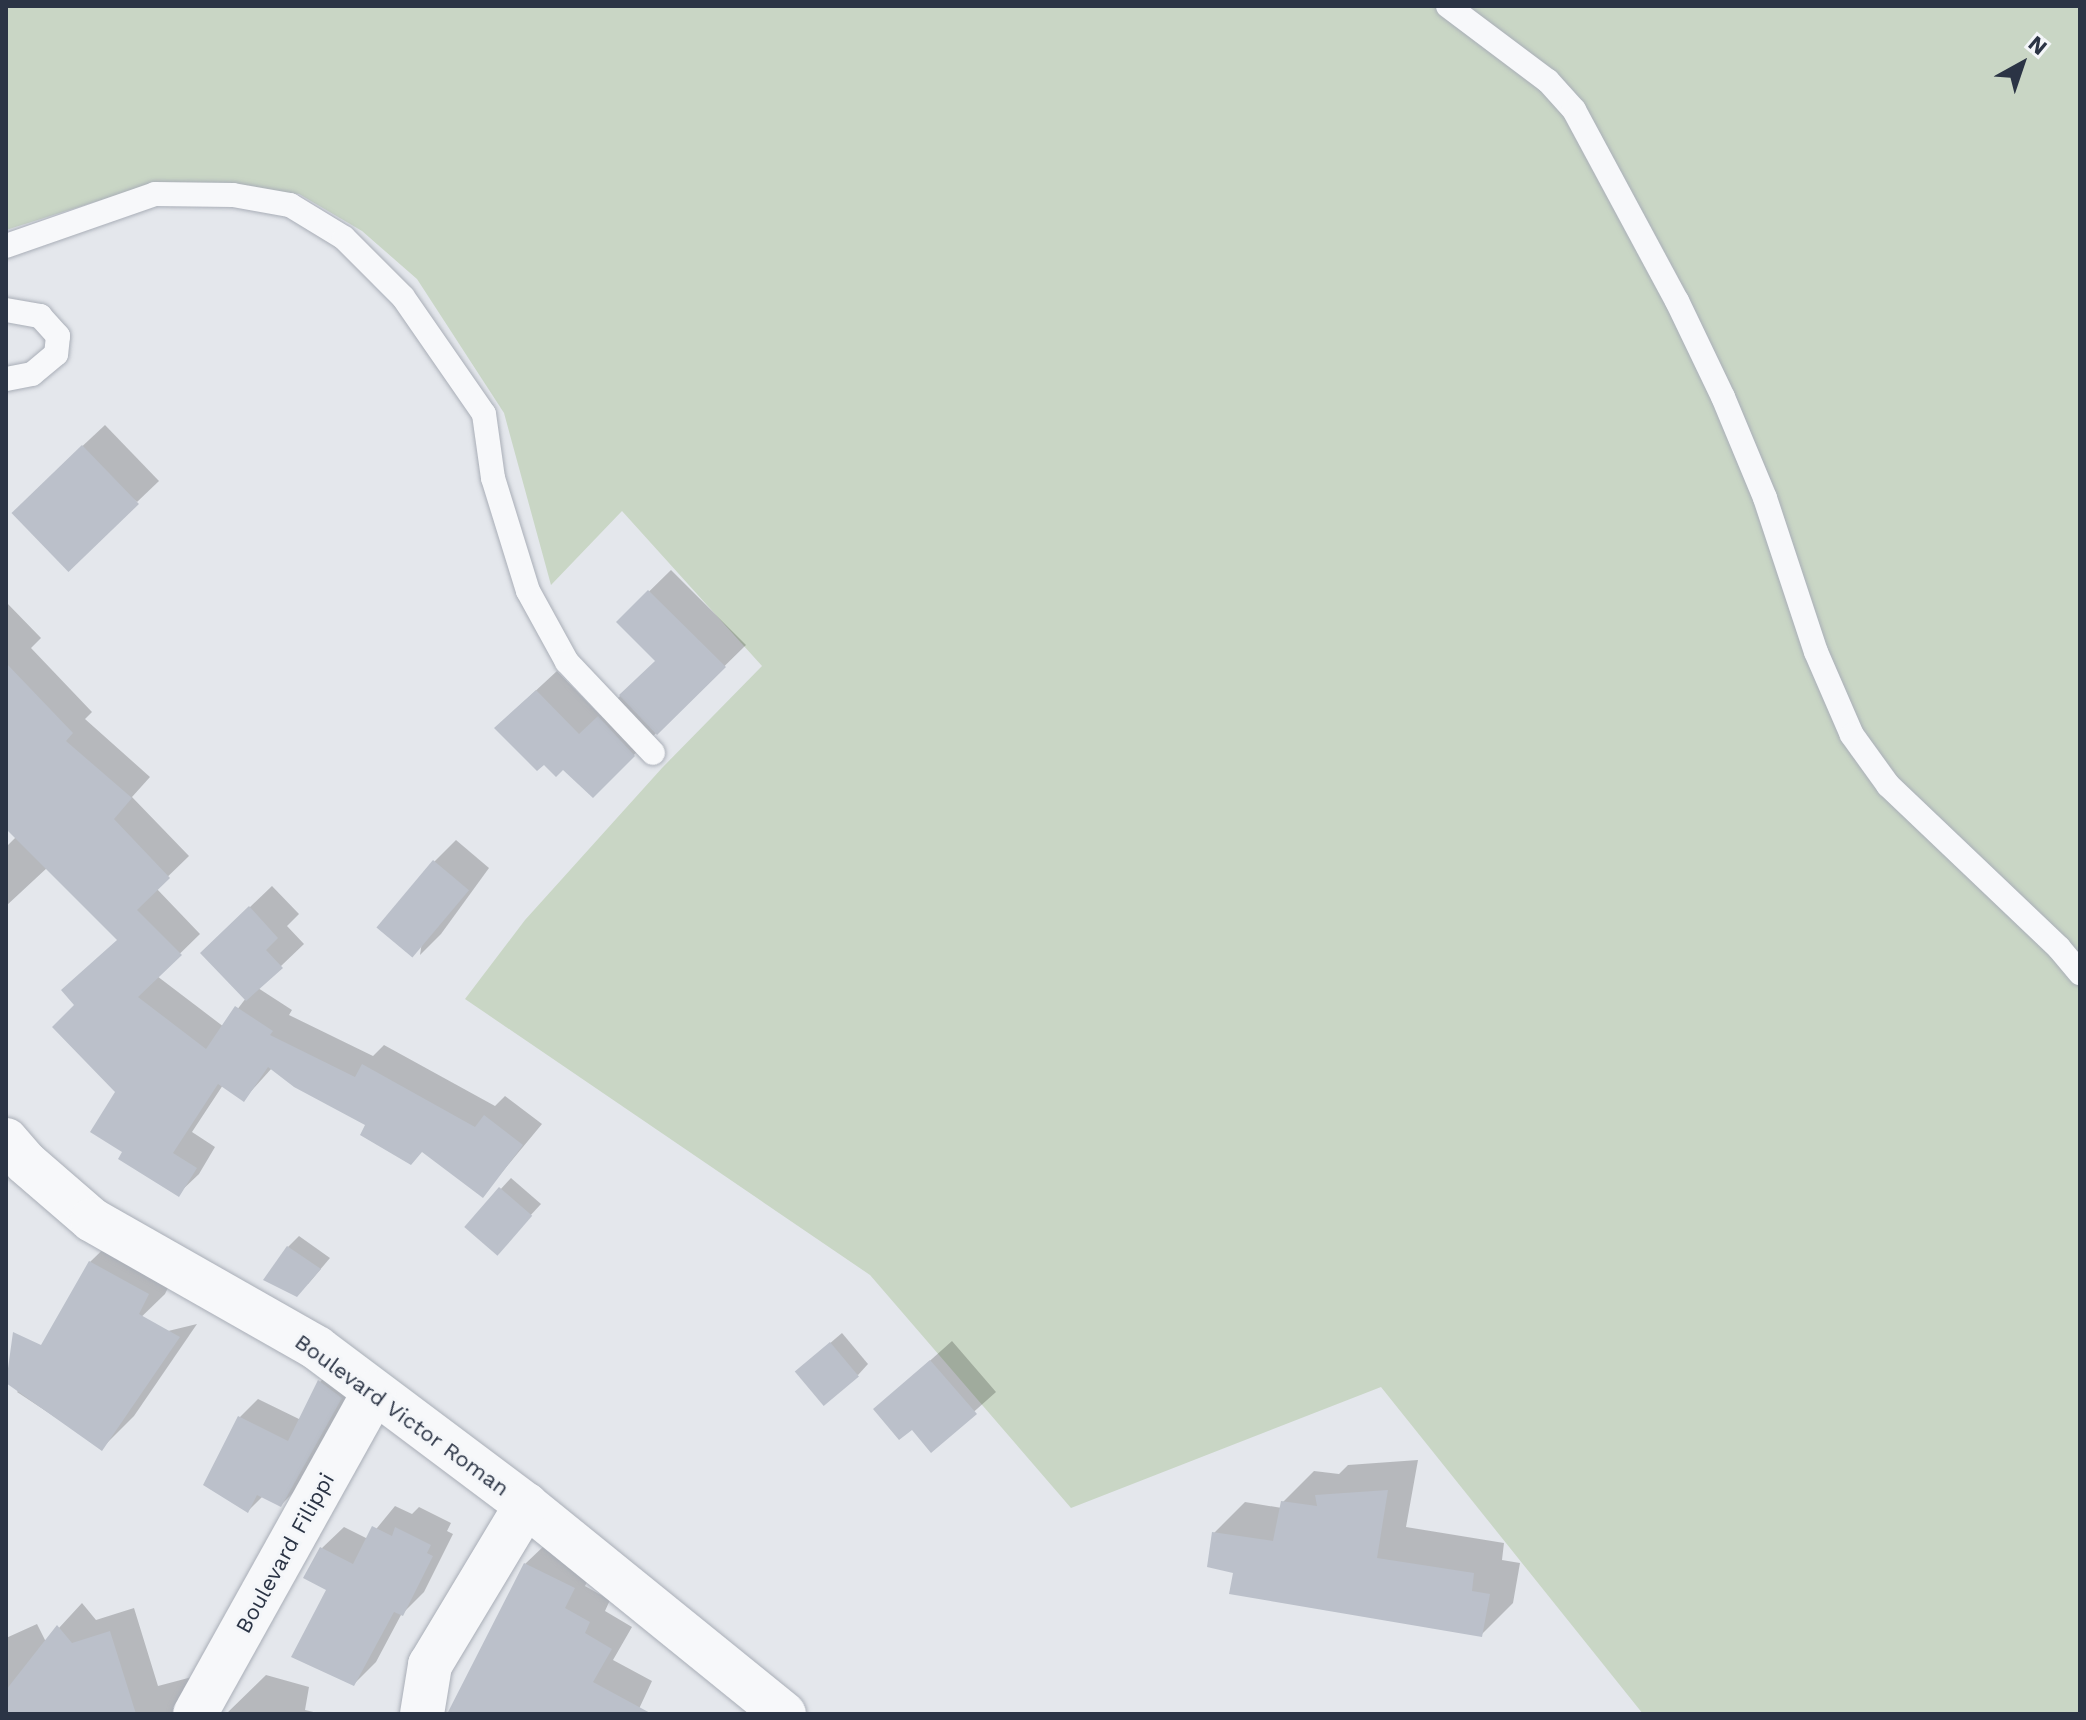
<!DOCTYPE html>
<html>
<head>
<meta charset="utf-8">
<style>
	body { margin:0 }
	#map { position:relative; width:2086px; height:1720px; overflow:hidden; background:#e4e7ec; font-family:"Work Sans",sans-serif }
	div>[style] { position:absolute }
	.green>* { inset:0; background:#c9d6c5 }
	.shadow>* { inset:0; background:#0003 }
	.building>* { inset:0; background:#bbc0ca; transform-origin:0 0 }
	.roads { filter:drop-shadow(0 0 2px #a9aeb7) drop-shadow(0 0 2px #a9aeb7) }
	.lane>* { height:24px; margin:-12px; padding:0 12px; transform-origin:12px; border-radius:12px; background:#f7f8fa }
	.street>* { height:44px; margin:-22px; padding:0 22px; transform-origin:22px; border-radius:22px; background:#f7f8fa }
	span { translate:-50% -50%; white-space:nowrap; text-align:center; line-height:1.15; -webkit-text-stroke:6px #f4f6f9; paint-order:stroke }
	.street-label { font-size:22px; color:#2b3445 }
	.frame { position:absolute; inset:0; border:8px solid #2b3445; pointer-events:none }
	.north { position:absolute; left:1982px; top:24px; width:80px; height:80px; -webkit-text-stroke:6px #f4f6f9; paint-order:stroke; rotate:40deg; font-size:22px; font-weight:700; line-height:32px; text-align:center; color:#2b3445 }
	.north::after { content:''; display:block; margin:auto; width:28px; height:36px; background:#2b3445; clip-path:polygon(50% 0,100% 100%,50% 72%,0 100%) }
</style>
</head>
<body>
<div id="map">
	<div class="green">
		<div style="clip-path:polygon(6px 6px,2080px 6px,2080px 1714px,1643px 1714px,1381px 1387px,1071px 1508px,870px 1275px,465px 999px,525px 920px,662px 768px,762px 666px,622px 511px,551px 585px,504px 413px,417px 279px,362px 231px,299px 194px,158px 182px,6px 230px)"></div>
	</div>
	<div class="shadow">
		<div style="clip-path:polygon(105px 425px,159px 481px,137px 502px,75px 453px)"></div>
		<div style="clip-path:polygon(671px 570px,746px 645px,593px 795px,517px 708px,557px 671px,600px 715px,657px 661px,618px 622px)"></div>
		<div style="clip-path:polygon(6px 602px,41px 638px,31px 648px,92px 712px,85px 719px,150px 777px,132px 797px,189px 856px,156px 888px,200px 934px,157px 976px,224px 1027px,246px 998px,225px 931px,272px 886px,299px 914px,287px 926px,304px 944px,258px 988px,292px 1010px,289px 1015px,373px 1056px,384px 1045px,495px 1106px,505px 1096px,542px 1124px,483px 1195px,423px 1150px,368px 1124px,272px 1068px,244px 1099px,223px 1085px,192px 1132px,215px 1147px,199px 1174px,178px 1194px,125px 1152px,118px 1092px,76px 1005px,119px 939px,48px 867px,6px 906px,6px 847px,16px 837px,6px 826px)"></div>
		<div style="clip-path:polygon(456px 840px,489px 868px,441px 934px,420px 955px,434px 862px)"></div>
		<div style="clip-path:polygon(511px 1178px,541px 1204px,506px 1242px,466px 1227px)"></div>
		<div style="clip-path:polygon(124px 1229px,181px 1261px,165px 1294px,131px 1327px,90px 1262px)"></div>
		<div style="clip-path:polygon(299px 1236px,330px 1258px,308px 1284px,288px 1247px)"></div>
		<div style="clip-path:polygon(197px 1324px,134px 1416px,102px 1448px,17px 1392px,48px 1360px)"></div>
		<div style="clip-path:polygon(842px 1333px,868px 1364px,858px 1375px,808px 1362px)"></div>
		<div style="clip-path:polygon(952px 1341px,996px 1392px,931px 1450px,912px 1427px,876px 1409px)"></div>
		<div style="clip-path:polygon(338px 1363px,359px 1379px,300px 1486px,281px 1505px,263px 1496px,248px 1511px,239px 1418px,258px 1399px,301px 1420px,320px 1382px)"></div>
		<div style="clip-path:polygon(1418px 1460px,1406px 1527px,1504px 1543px,1502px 1560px,1520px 1563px,1513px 1603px,1482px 1634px,1235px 1571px,1214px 1533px,1245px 1502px,1282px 1508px,1283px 1502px,1314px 1471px,1339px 1474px,1348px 1465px)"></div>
		<div style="clip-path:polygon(395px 1506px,412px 1514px,419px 1507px,451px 1523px,447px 1531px,453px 1534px,424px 1592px,401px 1615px,376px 1662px,354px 1684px,322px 1548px,344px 1527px,368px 1539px)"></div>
		<div style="clip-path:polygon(547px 1543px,595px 1567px,585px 1586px,610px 1600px,605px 1611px,632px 1627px,613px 1660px,652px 1681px,638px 1711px,645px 1714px,454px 1714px,525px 1564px)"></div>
		<div style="clip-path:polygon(82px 1603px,96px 1620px,134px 1608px,158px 1686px,192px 1677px,212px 1714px,6px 1714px,6px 1638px,37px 1624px,46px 1642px)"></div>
		<div style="clip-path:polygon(266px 1675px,309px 1687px,305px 1710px,322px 1714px,226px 1714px)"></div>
	</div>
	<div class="building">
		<div style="left:82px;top:445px;width:82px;height:98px;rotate:46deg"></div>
		<div style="clip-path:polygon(648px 590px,726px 667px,657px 735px,619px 695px,655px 661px,616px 622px)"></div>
		<div style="clip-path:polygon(6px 663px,73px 733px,66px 741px,132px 798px,114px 819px,170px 878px,137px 910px,182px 955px,138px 997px,206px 1049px,235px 1006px,273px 1031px,270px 1035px,355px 1077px,362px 1064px,475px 1127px,484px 1115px,523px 1145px,483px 1198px,422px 1152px,411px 1165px,360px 1135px,365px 1125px,294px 1087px,268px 1067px,244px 1102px,218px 1084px,173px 1153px,197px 1168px,179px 1197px,118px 1159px,122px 1152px,90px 1132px,115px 1092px,52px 1027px,74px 1005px,61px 990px,117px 940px,6px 829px)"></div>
		<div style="clip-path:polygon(536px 690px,579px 734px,598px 716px,635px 756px,593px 798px,563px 770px,556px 777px,544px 765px,537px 771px,494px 728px)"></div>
		<div style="left:433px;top:860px;width:47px;height:88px;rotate:40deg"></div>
		<div style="clip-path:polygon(249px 906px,278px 938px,266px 950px,283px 968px,246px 1001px,200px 953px)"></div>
		<div style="left:499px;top:1187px;width:44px;height:53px;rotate:41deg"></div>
		<div style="clip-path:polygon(287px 1246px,321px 1269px,297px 1297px,263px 1280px)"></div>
		<div style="clip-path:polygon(89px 1261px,149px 1294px,139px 1314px,180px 1337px,102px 1451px,6px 1383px,13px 1332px,41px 1345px)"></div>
		<div style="left:830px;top:1342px;width:45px;height:46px;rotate:50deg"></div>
		<div style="clip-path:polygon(930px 1360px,977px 1414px,931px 1453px,912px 1430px,899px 1440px,873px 1409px)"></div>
		<div style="clip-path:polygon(318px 1380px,342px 1398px,281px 1507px,257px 1495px,248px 1513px,203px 1485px,238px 1416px,288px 1441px)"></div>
		<div style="clip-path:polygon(1388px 1490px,1377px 1558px,1474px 1573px,1472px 1591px,1490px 1594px,1482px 1637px,1229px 1594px,1233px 1573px,1207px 1567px,1212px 1532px,1273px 1541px,1281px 1501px,1317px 1506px,1315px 1495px)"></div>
		<div style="clip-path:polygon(372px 1526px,392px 1536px,395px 1527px,431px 1545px,427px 1553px,433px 1556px,403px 1616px,394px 1612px,354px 1686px,291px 1657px,326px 1590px,303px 1578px,320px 1547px,353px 1564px)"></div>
		<div style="clip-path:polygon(524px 1563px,575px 1588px,565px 1608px,590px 1622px,585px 1633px,612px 1649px,593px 1682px,652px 1714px,447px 1714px)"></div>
		<div style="clip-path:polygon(57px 1625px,72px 1643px,110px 1631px,136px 1714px,6px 1714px,6px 1690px)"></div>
	</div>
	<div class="roads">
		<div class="lane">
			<div style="left:1448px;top:6px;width:125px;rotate:36.9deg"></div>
			<div style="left:1548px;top:81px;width:39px;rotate:48deg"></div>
			<div style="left:1574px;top:110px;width:217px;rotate:61.7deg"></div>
			<div style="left:1677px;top:301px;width:106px;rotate:64.4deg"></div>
			<div style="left:1723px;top:397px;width:109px;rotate:67.4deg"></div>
			<div style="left:1765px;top:498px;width:162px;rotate:71.7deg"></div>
			<div style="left:1816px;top:652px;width:90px;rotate:66.6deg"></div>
			<div style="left:1852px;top:735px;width:62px;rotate:54.2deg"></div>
			<div style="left:1888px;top:785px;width:236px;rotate:43.6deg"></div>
			<div style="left:2059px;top:948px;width:33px;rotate:50deg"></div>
			<div style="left:6px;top:246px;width:158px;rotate:-19.2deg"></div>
			<div style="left:155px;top:194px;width:78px;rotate:0.7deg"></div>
			<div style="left:233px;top:195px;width:58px;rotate:10deg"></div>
			<div style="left:290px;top:205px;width:63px;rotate:31.4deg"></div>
			<div style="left:344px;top:238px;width:83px;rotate:45deg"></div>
			<div style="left:403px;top:297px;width:142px;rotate:55.3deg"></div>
			<div style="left:484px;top:414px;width:65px;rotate:82deg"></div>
			<div style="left:493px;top:478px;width:118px;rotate:72.8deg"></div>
			<div style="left:528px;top:591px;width:81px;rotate:61.2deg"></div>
			<div style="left:567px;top:662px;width:125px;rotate:46.6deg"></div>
			<div style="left:6px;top:310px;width:35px;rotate:10deg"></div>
			<div style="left:40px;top:316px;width:27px;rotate:48deg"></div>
			<div style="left:58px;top:336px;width:18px;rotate:96deg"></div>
			<div style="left:56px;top:354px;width:31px;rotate:140deg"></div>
			<div style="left:32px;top:374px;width:26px;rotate:169deg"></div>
		</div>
		<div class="street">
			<div style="left:6px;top:1140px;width:30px;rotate:49deg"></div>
			<div style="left:26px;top:1163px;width:87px;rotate:40.8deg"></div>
			<div style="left:92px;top:1220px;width:259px;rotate:29.6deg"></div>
			<div style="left:317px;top:1348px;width:261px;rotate:36.9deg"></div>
			<div style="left:526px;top:1505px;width:332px;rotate:39deg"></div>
			<div style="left:195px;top:1714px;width:368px;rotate:-60.9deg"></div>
			<div style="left:422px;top:1714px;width:50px;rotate:-80.7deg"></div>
			<div style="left:430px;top:1665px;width:187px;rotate:-59deg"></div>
		</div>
	</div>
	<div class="street-label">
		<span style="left:402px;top:1415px;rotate:36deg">Boulevard Victor Roman</span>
		<span style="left:285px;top:1553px;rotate:-61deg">Boulevard Filippi</span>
	</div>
	<div class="frame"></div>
	<div class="north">N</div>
</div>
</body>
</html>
